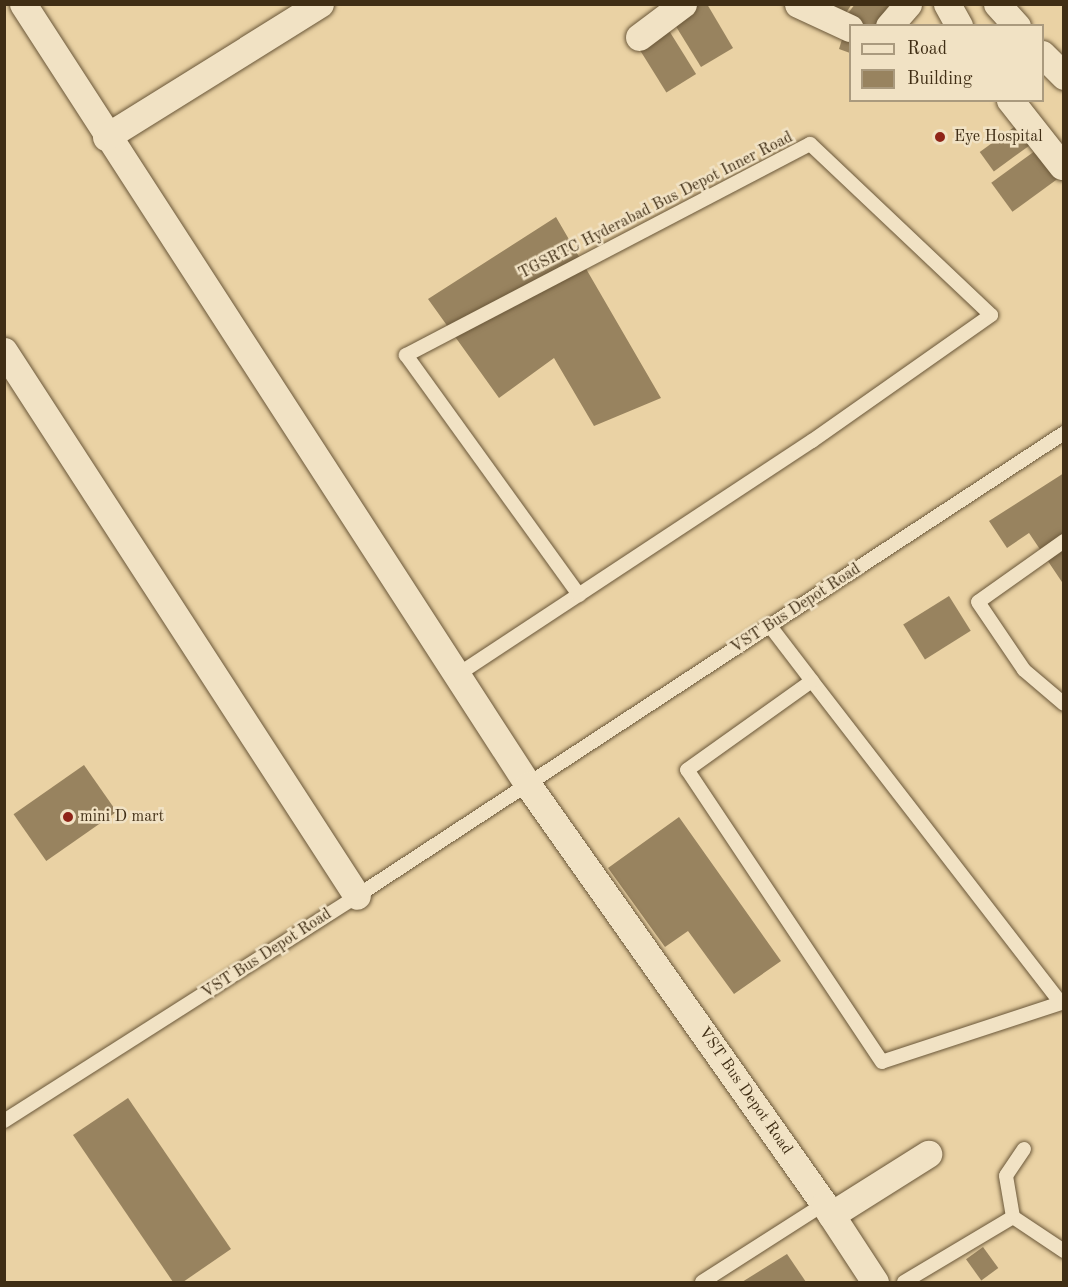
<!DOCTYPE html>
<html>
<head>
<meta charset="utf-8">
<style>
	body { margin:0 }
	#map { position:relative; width:1068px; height:1287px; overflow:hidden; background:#ead2a4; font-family:"Old Standard TT",serif }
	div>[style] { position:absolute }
	.building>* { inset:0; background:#98835f; transform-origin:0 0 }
	.roads { filter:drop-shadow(0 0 2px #6a5739) drop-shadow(0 0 2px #6a5739) }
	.service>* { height:14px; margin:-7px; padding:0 7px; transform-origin:7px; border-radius:7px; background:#f1e2c4 }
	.minor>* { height:27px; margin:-13.5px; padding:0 13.5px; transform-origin:13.5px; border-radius:13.5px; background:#f1e2c4 }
	.dots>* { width:16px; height:16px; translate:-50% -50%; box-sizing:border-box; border:3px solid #f1e2c4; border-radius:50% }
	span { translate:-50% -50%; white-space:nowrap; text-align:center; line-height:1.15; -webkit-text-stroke:5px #f1e2c4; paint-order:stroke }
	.poi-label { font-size:16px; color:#402e15 }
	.left { translate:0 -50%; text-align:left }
	.street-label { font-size:16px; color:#402e15 }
	.frame { position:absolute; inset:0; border:6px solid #402e15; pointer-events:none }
	.legend { position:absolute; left:849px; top:24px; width:195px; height:78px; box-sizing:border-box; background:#f1e2c4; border:2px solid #aa9a7e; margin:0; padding:8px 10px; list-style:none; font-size:18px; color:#402e15 }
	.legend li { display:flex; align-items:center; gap:12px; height:30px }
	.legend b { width:30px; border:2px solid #aa9a7e }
</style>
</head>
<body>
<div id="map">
	<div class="building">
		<div style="clip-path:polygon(697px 4px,707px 4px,733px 48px,701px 67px,672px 20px)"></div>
		<div style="clip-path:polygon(827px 4px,852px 4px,843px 17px)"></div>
		<div style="clip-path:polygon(855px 4px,890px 4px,875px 26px,859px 26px,846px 16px)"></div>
		<div style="left:668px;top:29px;width:53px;height:35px;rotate:58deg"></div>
		<div style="clip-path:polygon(844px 33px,850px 35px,850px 53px,839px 49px)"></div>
		<div style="left:1021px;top:122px;width:24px;height:51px;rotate:54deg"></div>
		<div style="left:1039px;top:148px;width:36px;height:59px;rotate:54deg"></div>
		<div style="clip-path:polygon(556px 217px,661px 398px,594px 426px,554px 358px,499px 398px,428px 299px)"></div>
		<div style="clip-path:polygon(1064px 473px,1064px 585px,1029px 533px,1007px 548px,989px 521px)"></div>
		<div style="left:949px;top:596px;width:41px;height:54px;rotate:58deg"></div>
		<div style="left:84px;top:765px;width:57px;height:86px;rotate:55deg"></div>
		<div style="clip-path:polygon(679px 817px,781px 961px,734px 994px,688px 931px,665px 947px,608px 868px)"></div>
		<div style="clip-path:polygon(128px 1098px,231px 1249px,183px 1282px,173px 1282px,73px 1135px)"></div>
		<div style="left:983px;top:1247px;width:26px;height:21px;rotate:54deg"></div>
		<div style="clip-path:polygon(787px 1254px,806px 1282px,742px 1282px)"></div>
	</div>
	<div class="roads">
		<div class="service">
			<div style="left:1064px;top:541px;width:105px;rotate:144.7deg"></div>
			<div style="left:978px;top:602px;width:82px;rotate:55.9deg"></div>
			<div style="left:1024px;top:670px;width:52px;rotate:40.4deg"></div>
			<div style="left:770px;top:626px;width:69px;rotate:52.6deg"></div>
			<div style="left:812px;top:681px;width:407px;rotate:52.3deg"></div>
			<div style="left:1061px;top:1003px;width:188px;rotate:161.8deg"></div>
			<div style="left:882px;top:1062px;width:351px;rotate:-123.7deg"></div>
			<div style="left:687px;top:770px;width:153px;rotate:-35.5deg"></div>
			<div style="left:457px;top:675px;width:425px;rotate:-33.4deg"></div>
			<div style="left:812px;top:441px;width:219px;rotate:-35.1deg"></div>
			<div style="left:991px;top:315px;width:249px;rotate:-136.6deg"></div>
			<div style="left:810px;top:144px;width:456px;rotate:152.4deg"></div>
			<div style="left:406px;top:355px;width:296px;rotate:54.2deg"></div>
			<div style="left:4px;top:1121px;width:419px;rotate:-32.5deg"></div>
			<div style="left:357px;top:896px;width:845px;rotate:-33.22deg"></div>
			<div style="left:1024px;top:1149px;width:32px;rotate:124deg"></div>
			<div style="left:1006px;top:1176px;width:42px;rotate:80.3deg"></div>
			<div style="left:1013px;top:1217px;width:61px;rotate:33.7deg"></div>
			<div style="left:702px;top:1282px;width:145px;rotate:-32.6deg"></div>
			<div style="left:904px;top:1282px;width:127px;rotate:-30.8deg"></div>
		</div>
		<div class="minor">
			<div style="left:23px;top:4px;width:930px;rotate:57.11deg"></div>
			<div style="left:528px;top:785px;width:513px;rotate:54.76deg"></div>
			<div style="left:824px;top:1204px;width:93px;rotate:56.8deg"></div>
			<div style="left:798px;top:4px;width:57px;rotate:24.8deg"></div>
			<div style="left:947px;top:4px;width:25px;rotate:61deg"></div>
			<div style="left:997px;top:4px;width:30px;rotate:48deg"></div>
			<div style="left:889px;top:26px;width:29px;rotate:-49deg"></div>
			<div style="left:639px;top:37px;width:55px;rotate:-36.9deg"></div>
			<div style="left:1042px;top:54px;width:31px;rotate:45deg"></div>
			<div style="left:1010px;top:100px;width:84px;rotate:51.8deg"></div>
			<div style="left:106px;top:137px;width:252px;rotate:-31.9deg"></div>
			<div style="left:4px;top:351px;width:649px;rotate:57.07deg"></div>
			<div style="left:831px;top:1215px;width:115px;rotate:-32.2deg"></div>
		</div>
	</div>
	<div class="dots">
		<div style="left:940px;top:137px;background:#8f2418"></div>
		<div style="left:68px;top:817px;background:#8f2418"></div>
	</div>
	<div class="poi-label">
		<span class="left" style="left:954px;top:137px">Eye Hospital</span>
		<span class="left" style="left:80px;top:817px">mini D mart</span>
	</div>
	<div class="street-label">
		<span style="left:656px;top:206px;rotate:-27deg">TGSRTC Hyderabad Bus Depot Inner Road</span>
		<span style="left:796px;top:609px;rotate:-33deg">VST Bus Depot Road</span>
		<span style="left:267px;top:954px;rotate:-33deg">VST Bus Depot Road</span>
		<span style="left:745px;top:1091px;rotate:55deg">VST Bus Depot Road</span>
	</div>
	<div class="frame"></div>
	<ul class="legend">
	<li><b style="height:8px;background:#f1e2c4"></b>Road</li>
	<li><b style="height:16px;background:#98835f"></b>Building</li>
	</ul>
</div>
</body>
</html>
